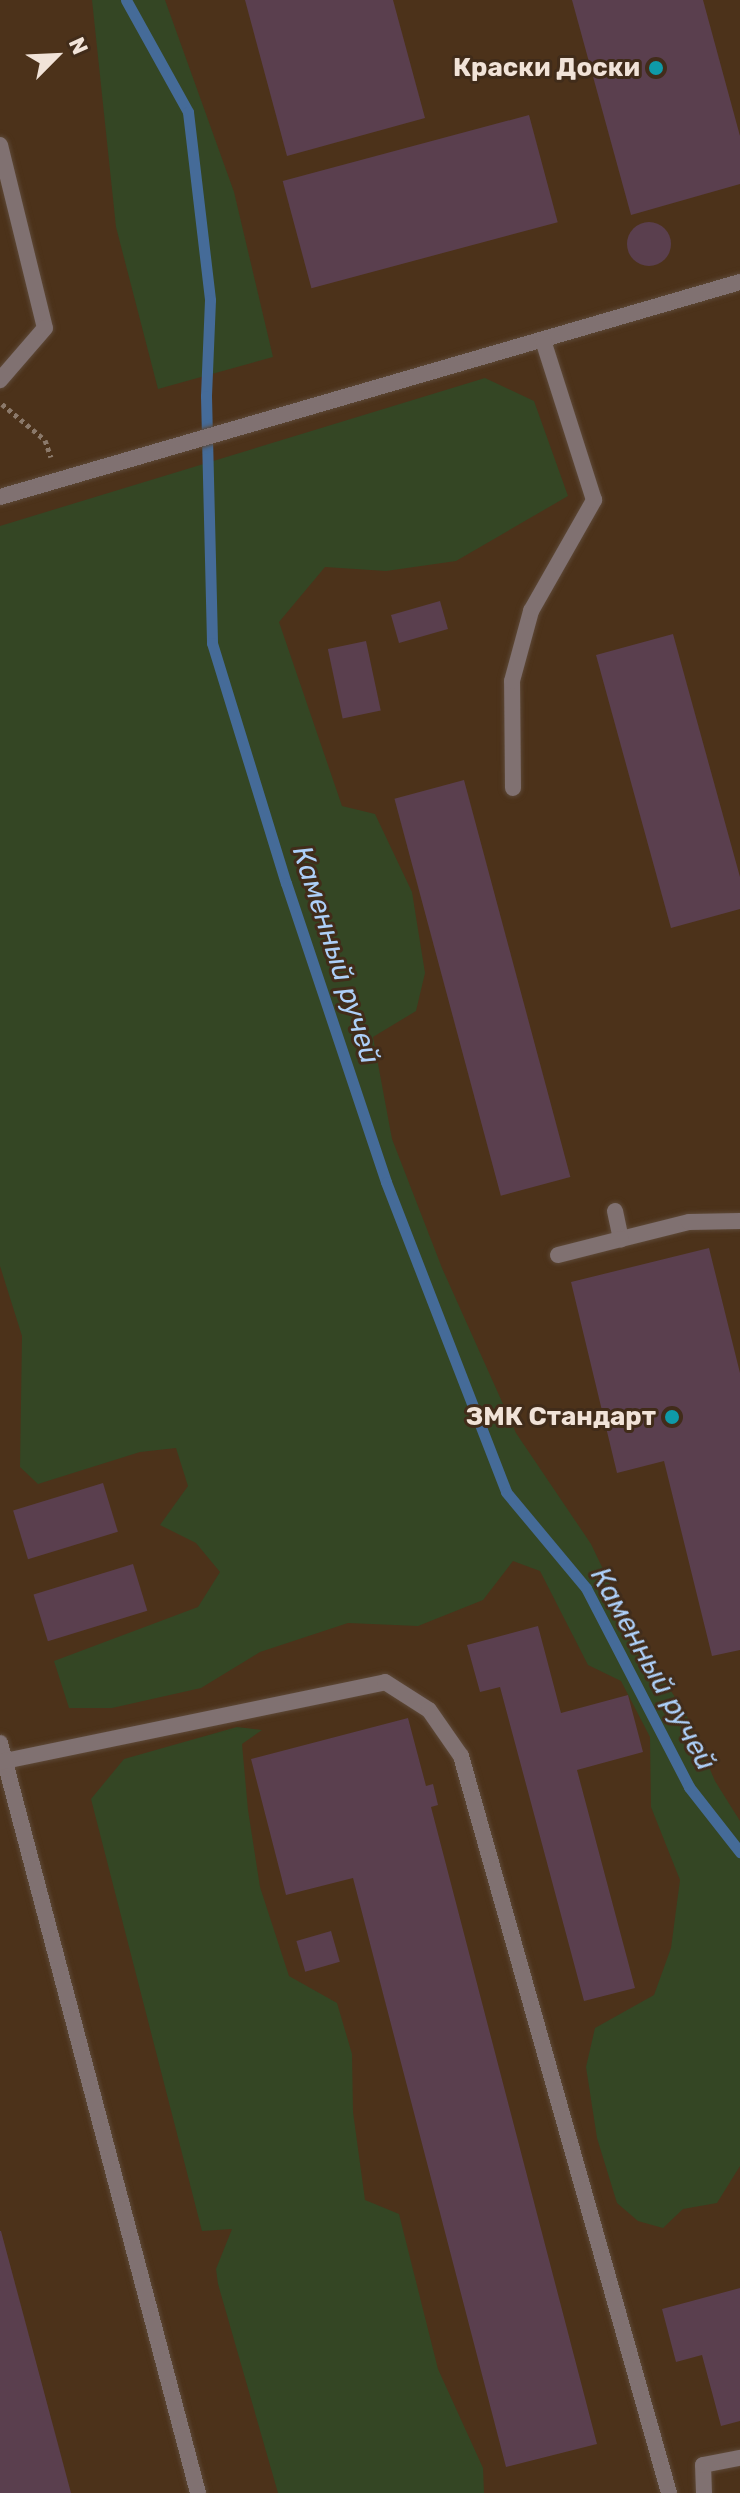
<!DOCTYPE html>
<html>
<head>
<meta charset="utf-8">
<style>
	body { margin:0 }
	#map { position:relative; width:740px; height:2493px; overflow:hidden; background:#412c1a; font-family:Rubik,sans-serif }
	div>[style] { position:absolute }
	.built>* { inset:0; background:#4c321a; transform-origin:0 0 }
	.green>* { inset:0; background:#344624 }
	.stream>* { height:11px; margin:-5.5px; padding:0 5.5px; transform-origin:5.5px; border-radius:5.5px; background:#456b98 }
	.building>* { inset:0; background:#5a3f4e; transform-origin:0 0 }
	.round { border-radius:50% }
	.path>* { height:5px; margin-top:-2.5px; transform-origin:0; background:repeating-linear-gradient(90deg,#8b796a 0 4px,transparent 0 8px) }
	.roads { filter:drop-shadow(0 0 2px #5d4938) drop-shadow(0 0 2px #5d4938) }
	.service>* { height:16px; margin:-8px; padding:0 8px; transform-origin:8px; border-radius:8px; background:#807171 }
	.dots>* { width:22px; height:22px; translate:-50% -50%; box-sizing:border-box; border:4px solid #412c1a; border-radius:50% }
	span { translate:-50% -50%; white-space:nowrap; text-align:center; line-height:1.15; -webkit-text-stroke:6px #412c1a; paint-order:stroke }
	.poi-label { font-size:26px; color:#f1e3d8; font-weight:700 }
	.right { translate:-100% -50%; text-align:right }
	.water-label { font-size:28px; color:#adcff8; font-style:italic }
	.north { position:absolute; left:16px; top:16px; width:80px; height:80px; -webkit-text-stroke:6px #412c1a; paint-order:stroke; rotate:66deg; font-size:22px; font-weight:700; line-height:32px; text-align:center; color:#f1e3d8 }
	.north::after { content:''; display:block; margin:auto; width:28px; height:36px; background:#f1e3d8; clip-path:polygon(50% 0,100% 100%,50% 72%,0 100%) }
</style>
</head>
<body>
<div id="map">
	<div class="built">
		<div style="left:0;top:0;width:740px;height:2493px"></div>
	</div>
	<div class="green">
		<div style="clip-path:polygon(92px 0,165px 0,234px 192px,273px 357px,158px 389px,116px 227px)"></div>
		<div style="clip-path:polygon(485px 378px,534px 401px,568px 496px,456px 561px,386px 571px,325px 567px,279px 622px,342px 806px,375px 814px,412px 892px,425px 973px,416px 1011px,373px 1037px,392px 1139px,442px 1268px,516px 1433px,591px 1544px,637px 1640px,685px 1712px,715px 1781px,740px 1821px,740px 2166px,717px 2203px,683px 2209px,663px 2228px,638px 2221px,617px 2203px,597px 2138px,586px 2067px,595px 2028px,654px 1995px,671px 1948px,680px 1880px,651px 1807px,650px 1737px,621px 1681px,588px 1665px,540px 1571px,513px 1561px,483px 1600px,418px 1626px,348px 1623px,260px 1652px,201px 1688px,112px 1708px,69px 1708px,54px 1661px,198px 1607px,220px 1572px,196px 1543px,160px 1525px,188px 1486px,176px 1448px,140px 1452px,38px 1484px,20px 1467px,22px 1336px,0 1266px,0 526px)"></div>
		<div style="clip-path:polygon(237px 1727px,262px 1730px,242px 1744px,248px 1810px,260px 1887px,289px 1976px,337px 2003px,352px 2054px,353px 2112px,365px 2200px,399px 2214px,438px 2369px,483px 2468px,484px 2493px,278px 2493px,218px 2284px,216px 2269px,232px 2229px,202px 2231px,91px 1799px,124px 1759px)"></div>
	</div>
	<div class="stream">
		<div style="left:126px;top:0;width:128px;rotate:61deg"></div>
		<div style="left:188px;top:112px;width:189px;rotate:83.3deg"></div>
		<div style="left:210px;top:300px;width:96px;rotate:92.4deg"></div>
		<div style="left:206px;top:396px;width:247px;rotate:88.6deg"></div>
		<div style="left:212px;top:643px;width:251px;rotate:72.9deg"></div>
		<div style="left:286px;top:883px;width:315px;rotate:71.5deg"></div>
		<div style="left:386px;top:1182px;width:332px;rotate:68.8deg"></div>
		<div style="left:506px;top:1492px;width:125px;rotate:50.2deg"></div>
		<div style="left:586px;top:1588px;width:224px;rotate:62.6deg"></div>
		<div style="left:689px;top:1787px;width:83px;rotate:51.9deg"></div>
	</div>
	<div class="building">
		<div style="clip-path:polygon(245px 0,393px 0,425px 118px,287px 156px)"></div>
		<div style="clip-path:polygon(572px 0,703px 0,740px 136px,740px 184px,631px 215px)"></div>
		<div style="left:529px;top:115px;width:111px;height:255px;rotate:75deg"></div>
		<div class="round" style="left:627px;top:222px;width:44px;height:44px"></div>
		<div style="left:440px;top:601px;width:29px;height:51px;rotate:74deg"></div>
		<div style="clip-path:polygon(673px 634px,740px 877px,740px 909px,671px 928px,596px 655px)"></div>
		<div style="left:366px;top:641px;width:71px;height:39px;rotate:78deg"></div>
		<div style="left:464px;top:780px;width:411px;height:72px;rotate:75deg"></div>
		<div style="clip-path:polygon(709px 1248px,740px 1373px,740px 1650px,712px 1656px,664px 1461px,617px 1473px,571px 1282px)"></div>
		<div style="left:103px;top:1483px;width:51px;height:94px;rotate:73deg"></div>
		<div style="left:133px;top:1564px;width:49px;height:104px;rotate:73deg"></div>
		<div style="clip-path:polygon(538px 1626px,561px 1713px,628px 1695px,643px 1752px,577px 1770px,635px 1988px,584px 2001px,500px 1687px,480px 1692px,467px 1645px)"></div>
		<div style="clip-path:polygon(408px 1718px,426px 1786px,433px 1784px,438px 1805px,431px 1807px,597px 2444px,506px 2467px,353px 1878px,286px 1895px,251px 1759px)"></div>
		<div style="left:331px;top:1931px;width:32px;height:36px;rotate:74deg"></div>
		<div style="clip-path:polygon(0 2231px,1px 2231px,71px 2493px,0 2493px)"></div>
		<div style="clip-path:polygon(740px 2288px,740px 2421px,721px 2426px,702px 2355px,676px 2362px,662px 2309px)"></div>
	</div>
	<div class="path">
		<div style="left:2px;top:404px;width:56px;rotate:39.9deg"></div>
		<div style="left:45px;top:440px;width:18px;rotate:71deg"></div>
	</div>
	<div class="roads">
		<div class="service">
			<div style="left:0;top:145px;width:188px;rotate:76.2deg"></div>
			<div style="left:45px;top:328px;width:69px;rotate:130.9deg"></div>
			<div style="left:0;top:497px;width:771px;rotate:-16.2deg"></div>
			<div style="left:513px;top:788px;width:107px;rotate:-90.5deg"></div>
			<div style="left:512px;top:681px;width:73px;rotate:-74.8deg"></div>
			<div style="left:531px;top:611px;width:128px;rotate:-60.4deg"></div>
			<div style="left:594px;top:500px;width:168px;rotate:-107.7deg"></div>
			<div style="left:615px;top:1211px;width:29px;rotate:78deg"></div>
			<div style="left:621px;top:1239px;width:70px;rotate:-14deg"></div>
			<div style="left:689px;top:1222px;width:51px;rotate:-1.1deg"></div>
			<div style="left:558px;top:1255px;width:65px;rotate:-14.3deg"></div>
			<div style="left:0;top:1743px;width:776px;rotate:75.21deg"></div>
			<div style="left:0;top:1762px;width:393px;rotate:-11.7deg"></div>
			<div style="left:385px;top:1682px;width:52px;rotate:32.5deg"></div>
			<div style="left:429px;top:1710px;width:56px;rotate:55.2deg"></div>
			<div style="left:461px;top:1756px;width:766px;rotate:74.24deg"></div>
			<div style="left:704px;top:2493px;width:28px;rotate:-92deg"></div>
			<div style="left:703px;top:2465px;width:38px;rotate:-11deg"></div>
		</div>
	</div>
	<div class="dots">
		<div style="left:656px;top:68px;background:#0f9aa8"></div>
		<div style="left:672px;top:1417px;background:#0f9aa8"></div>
	</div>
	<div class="poi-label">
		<span class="right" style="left:640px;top:68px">Краски Доски</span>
		<span class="right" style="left:656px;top:1417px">ЗМК Стандарт</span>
	</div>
	<div class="water-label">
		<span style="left:336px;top:955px;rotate:72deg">Каменный ручей</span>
		<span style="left:653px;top:1669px;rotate:61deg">Каменный ручей</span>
	</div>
	<div class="north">N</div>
</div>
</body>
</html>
